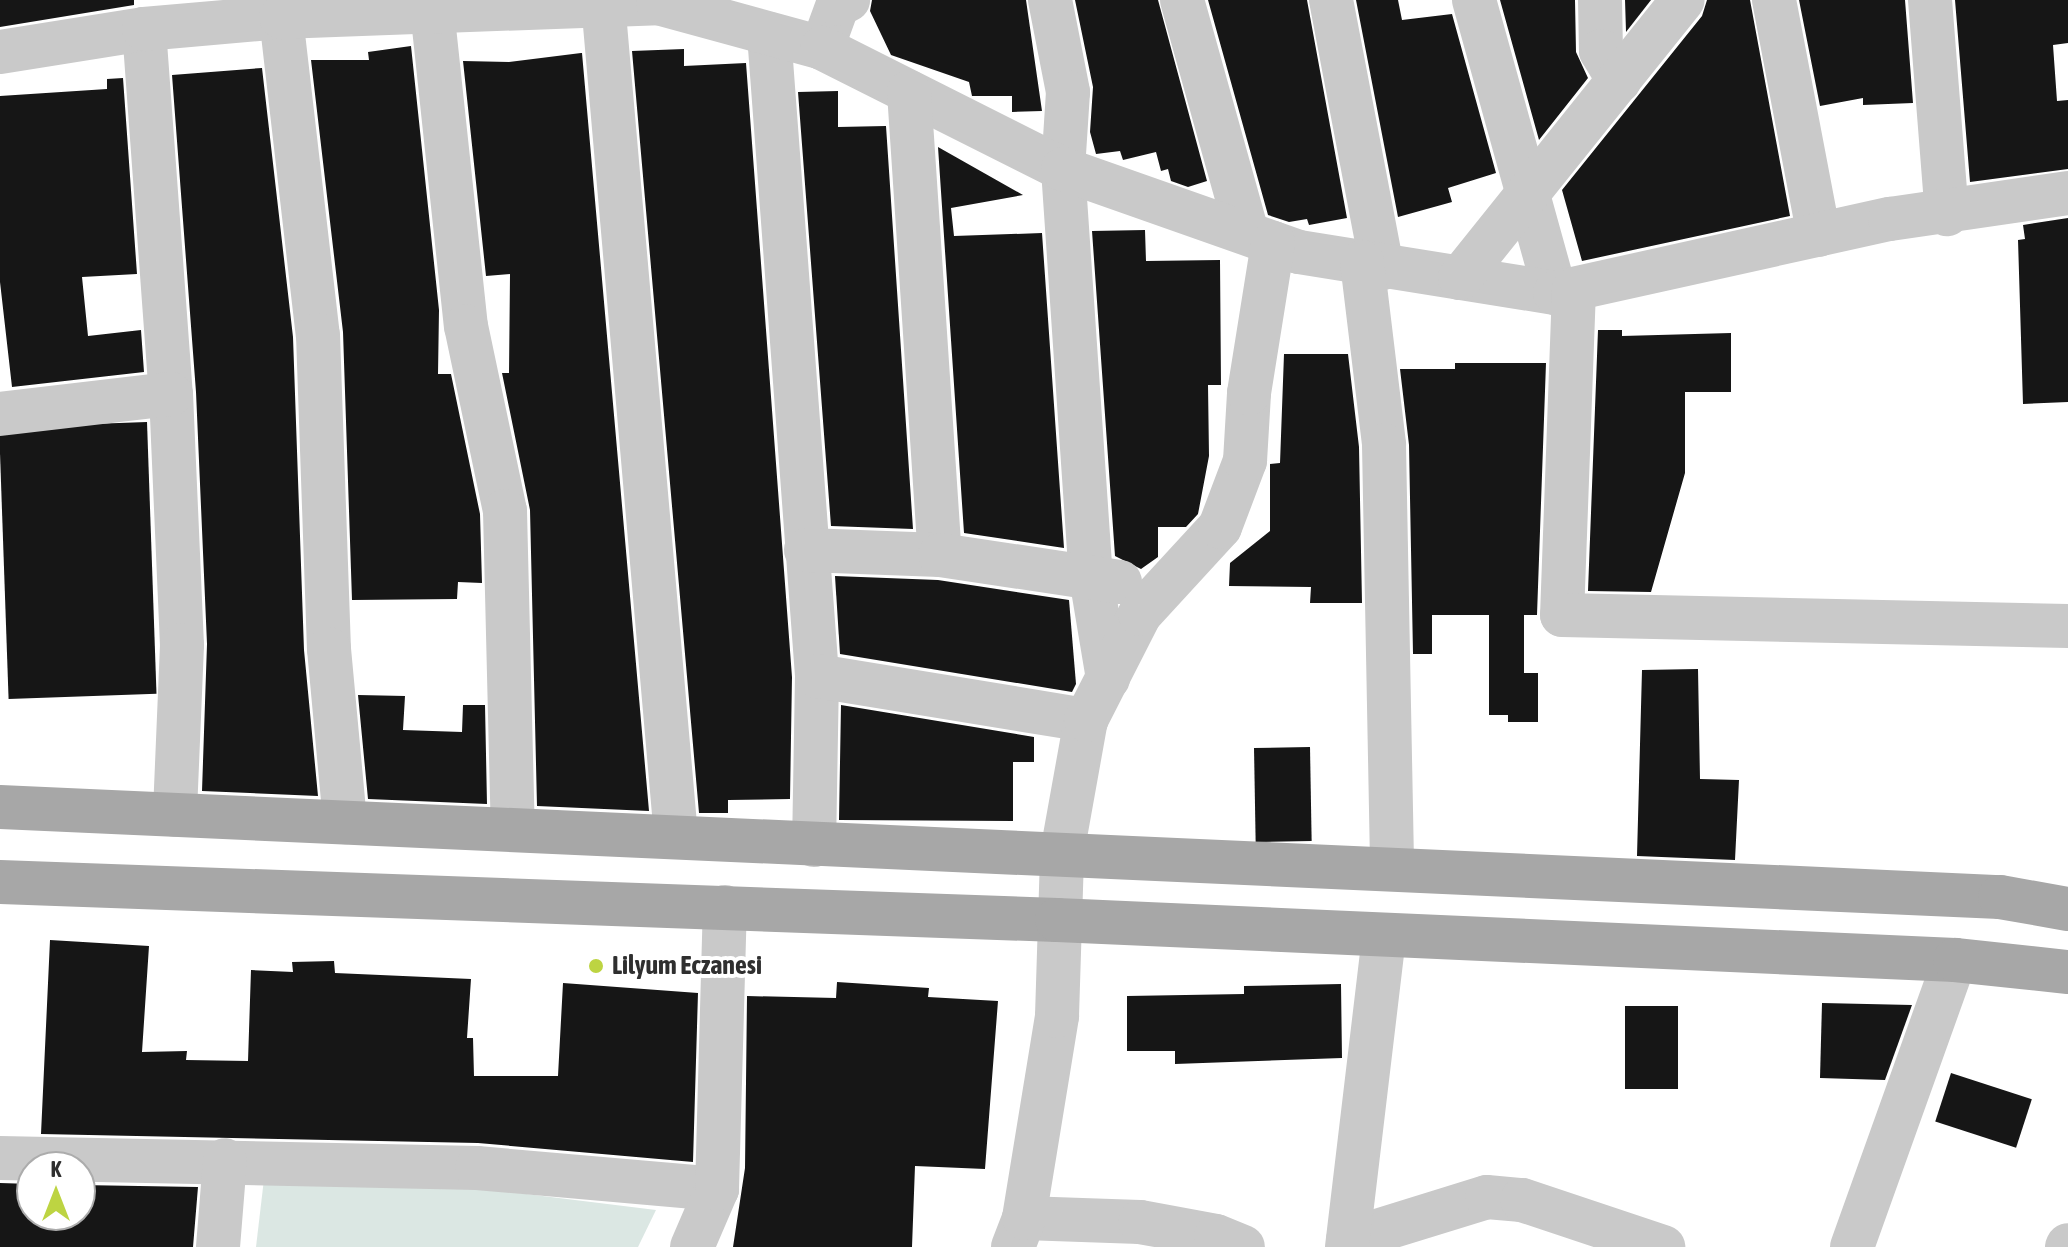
<!DOCTYPE html>
<html>
<head>
<meta charset="utf-8">
<style>
	body { margin:0 }
	#map { position:relative; width:2068px; height:1247px; overflow:hidden; background:#fff; font-family:"Asap Condensed",sans-serif }
	div>[style] { position:absolute }
	.green>* { inset:0; background:#dbe7e3 }
	.building>* { inset:0; background:#161616; transform-origin:0 0 }
	.minor>* { height:44px; margin:-22px; padding:0 22px; transform-origin:22px; border-radius:22px; background:#c9c9c9 }
	.major>* { height:44px; margin:-22px; padding:0 22px; transform-origin:22px; border-radius:22px; background:#a7a7a7 }
	.dots>* { width:22px; height:22px; translate:-50% -50%; box-sizing:border-box; border:4px solid #fff; border-radius:50% }
	span { translate:-50% -50%; white-space:nowrap; text-align:center; line-height:1.15; -webkit-text-stroke:8px #fff; paint-order:stroke }
	.poi-label { font-size:26px; color:#2f2f2f; font-weight:700 }
	.left { translate:0 -50%; text-align:left }
	.north { position:absolute; left:16px; top:1151px; width:80px; height:80px; box-sizing:border-box; background:#fff; border:2px solid #acacac; border-radius:50%; rotate:0deg; font-size:22px; font-weight:700; line-height:32px; text-align:center; color:#2f2f2f }
	.north::after { content:''; display:block; margin:auto; width:28px; height:36px; background:#bdd442; clip-path:polygon(50% 0,100% 100%,50% 72%,0 100%) }
</style>
</head>
<body>
<div id="map">
	<div class="green">
		<div style="clip-path:polygon(266px 1162px,656px 1210px,638px 1247px,256px 1247px)"></div>
	</div>
	<div class="building">
		<div style="clip-path:polygon(0 0,134px 0,134px 5px,0 27px)"></div>
		<div style="clip-path:polygon(872px 0,1026px 0,1042px 111px,1012px 112px,1012px 96px,972px 96px,969px 82px,891px 55px,870px 11px)"></div>
		<div style="clip-path:polygon(1075px 0,1158px 0,1207px 181px,1188px 187px,1171px 181px,1168px 169px,1161px 171px,1156px 152px,1123px 160px,1120px 151px,1096px 154px,1090px 132px,1093px 87px)"></div>
		<div style="clip-path:polygon(1208px 0,1307px 0,1347px 218px,1309px 225px,1307px 219px,1289px 222px,1268px 215px)"></div>
		<div style="clip-path:polygon(1356px 0,1398px 0,1402px 20px,1452px 14px,1496px 173px,1448px 188px,1452px 202px,1398px 217px)"></div>
		<div style="clip-path:polygon(1500px 0,1575px 0,1576px 52px,1588px 78px,1539px 140px)"></div>
		<div style="clip-path:polygon(1625px 0,1651px 0,1626px 32px)"></div>
		<div style="clip-path:polygon(1707px 0,1750px 0,1790px 216px,1582px 261px,1562px 190px,1702px 16px)"></div>
		<div style="clip-path:polygon(1799px 0,1905px 0,1913px 103px,1863px 105px,1863px 98px,1820px 106px)"></div>
		<div style="clip-path:polygon(1955px 0,2068px 0,2068px 43px,2053px 45px,2057px 101px,2068px 100px,2068px 169px,1970px 182px)"></div>
		<div style="clip-path:polygon(411px 46px,439px 310px,438px 374px,451px 374px,480px 514px,482px 583px,458px 582px,457px 599px,352px 600px,343px 332px,311px 60px,369px 60px,368px 52px)"></div>
		<div style="clip-path:polygon(684px 49px,684px 66px,746px 63px,792px 677px,790px 799px,728px 800px,728px 813px,699px 813px,632px 51px)"></div>
		<div style="clip-path:polygon(581px 53px,582px 53px,649px 811px,537px 806px,530px 510px,502px 373px,509px 373px,510px 274px,486px 276px,463px 61px,509px 62px)"></div>
		<div style="clip-path:polygon(262px 68px,293px 337px,304px 650px,318px 796px,202px 791px,207px 644px,196px 392px,172px 75px)"></div>
		<div style="clip-path:polygon(123px 78px,137px 274px,82px 277px,88px 336px,141px 330px,144px 372px,12px 387px,0 282px,0 96px,107px 89px,107px 79px)"></div>
		<div style="clip-path:polygon(838px 91px,838px 127px,886px 126px,913px 529px,831px 526px,798px 92px)"></div>
		<div style="clip-path:polygon(938px 147px,1023px 195px,951px 208px,954px 236px,1042px 233px,1064px 548px,964px 533px)"></div>
		<div style="clip-path:polygon(2068px 218px,2068px 402px,2023px 404px,2018px 240px,2025px 239px,2023px 225px)"></div>
		<div style="clip-path:polygon(1145px 230px,1146px 261px,1220px 260px,1221px 385px,1208px 385px,1209px 456px,1198px 514px,1186px 527px,1158px 527px,1158px 557px,1141px 569px,1115px 556px,1092px 231px)"></div>
		<div style="clip-path:polygon(1598px 330px,1622px 330px,1622px 336px,1731px 333px,1731px 392px,1685px 392px,1685px 473px,1651px 592px,1588px 591px)"></div>
		<div style="clip-path:polygon(1284px 354px,1348px 354px,1359px 447px,1362px 603px,1310px 603px,1311px 587px,1229px 586px,1230px 563px,1270px 531px,1270px 464px,1280px 463px)"></div>
		<div style="clip-path:polygon(1455px 363px,1546px 363px,1537px 615px,1524px 615px,1524px 673px,1538px 673px,1538px 722px,1508px 722px,1508px 715px,1489px 715px,1489px 615px,1432px 615px,1432px 654px,1413px 654px,1409px 445px,1400px 369px,1455px 369px)"></div>
		<div style="left:147px;top:422px;width:272px;height:148px;rotate:88deg"></div>
		<div style="clip-path:polygon(835px 576px,938px 580px,1069px 600px,1076px 684px,1072px 692px,840px 654px)"></div>
		<div style="clip-path:polygon(1698px 669px,1700px 779px,1739px 780px,1735px 860px,1637px 856px,1642px 670px)"></div>
		<div style="clip-path:polygon(358px 695px,405px 696px,403px 730px,462px 732px,463px 705px,485px 705px,487px 804px,368px 799px)"></div>
		<div style="clip-path:polygon(841px 705px,1034px 737px,1034px 762px,1013px 762px,1013px 821px,839px 820px)"></div>
		<div style="left:1310px;top:747px;width:94px;height:56px;rotate:89deg"></div>
		<div style="clip-path:polygon(50px 940px,149px 946px,142px 1052px,187px 1051px,186px 1060px,248px 1061px,251px 970px,293px 972px,292px 962px,334px 961px,335px 973px,471px 979px,467px 1038px,473px 1038px,474px 1076px,558px 1076px,563px 983px,698px 993px,693px 1162px,478px 1143px,41px 1134px)"></div>
		<div style="clip-path:polygon(837px 982px,929px 988px,928px 997px,998px 1001px,985px 1169px,915px 1166px,912px 1247px,733px 1247px,745px 1168px,747px 996px,836px 998px)"></div>
		<div style="clip-path:polygon(1341px 984px,1342px 1058px,1175px 1064px,1175px 1051px,1127px 1051px,1127px 996px,1244px 994px,1244px 986px)"></div>
		<div style="clip-path:polygon(1822px 1003px,1912px 1005px,1885px 1080px,1820px 1078px)"></div>
		<div style="left:1625px;top:1006px;width:53px;height:83px"></div>
		<div style="left:1951px;top:1073px;width:85px;height:51px;rotate:18deg"></div>
		<div style="clip-path:polygon(0 1183px,32px 1184px,32px 1215px,80px 1215px,80px 1185px,198px 1187px,193px 1247px,0 1247px)"></div>
	</div>
	<div class="minor">
		<div style="left:1050px;top:0;width:94px;rotate:78.9deg"></div>
		<div style="left:1068px;top:92px;width:77px;rotate:93.7deg"></div>
		<div style="left:1063px;top:169px;width:409px;rotate:86.1deg"></div>
		<div style="left:1091px;top:577px;width:103px;rotate:80.5deg"></div>
		<div style="left:1182px;top:0;width:242px;rotate:74.4deg"></div>
		<div style="left:1331px;top:0;width:273px;rotate:79.2deg"></div>
		<div style="left:1474px;top:0;width:304px;rotate:74.5deg"></div>
		<div style="left:1600px;top:0;width:51px;rotate:88.9deg"></div>
		<div style="left:1601px;top:51px;width:35px;rotate:59deg"></div>
		<div style="left:1774px;top:0;width:239px;rotate:79.2deg"></div>
		<div style="left:1930px;top:0;width:215px;rotate:85.5deg"></div>
		<div style="left:603px;top:2px;width:838px;rotate:85deg"></div>
		<div style="left:432px;top:9px;width:319px;rotate:83.9deg"></div>
		<div style="left:466px;top:326px;width:189px;rotate:78.1deg"></div>
		<div style="left:505px;top:511px;width:319px;rotate:88.6deg"></div>
		<div style="left:281px;top:17px;width:320px;rotate:83.4deg"></div>
		<div style="left:318px;top:335px;width:314px;rotate:88deg"></div>
		<div style="left:329px;top:649px;width:174px;rotate:84.7deg"></div>
		<div style="left:144px;top:29px;width:366px;rotate:85.8deg"></div>
		<div style="left:171px;top:394px;width:251px;rotate:87.5deg"></div>
		<div style="left:182px;top:645px;width:170px;rotate:92.4deg"></div>
		<div style="left:769px;top:34px;width:644px;rotate:85.72deg"></div>
		<div style="left:817px;top:676px;width:169px;rotate:91deg"></div>
		<div style="left:822px;top:48px;width:47px;rotate:-70deg"></div>
		<div style="left:838px;top:4px;width:11px;rotate:-22deg"></div>
		<div style="left:0;top:52px;width:146px;rotate:-9.1deg"></div>
		<div style="left:144px;top:29px;width:138px;rotate:-5deg"></div>
		<div style="left:281px;top:17px;width:377px;rotate:-2.1deg"></div>
		<div style="left:658px;top:3px;width:170px;rotate:15.3deg"></div>
		<div style="left:822px;top:48px;width:270px;rotate:26.7deg"></div>
		<div style="left:1063px;top:169px;width:250px;rotate:19.4deg"></div>
		<div style="left:1299px;top:252px;width:259px;rotate:9.1deg"></div>
		<div style="left:1555px;top:293px;width:343px;rotate:-12.5deg"></div>
		<div style="left:1890px;top:219px;width:180px;rotate:-8.3deg"></div>
		<div style="left:909px;top:92px;width:464px;rotate:86.2deg"></div>
		<div style="left:1362px;top:262px;width:184px;rotate:83.1deg"></div>
		<div style="left:1384px;top:445px;width:424px;rotate:88.9deg"></div>
		<div style="left:1460px;top:278px;width:356px;rotate:-51.3deg"></div>
		<div style="left:1574px;top:289px;width:326px;rotate:92.1deg"></div>
		<div style="left:1562px;top:615px;width:506px;rotate:1.25deg"></div>
		<div style="left:0;top:414px;width:172px;rotate:-6.7deg"></div>
		<div style="left:806px;top:550px;width:134px;rotate:2.1deg"></div>
		<div style="left:940px;top:555px;width:182px;rotate:8.5deg"></div>
		<div style="left:817px;top:676px;width:273px;rotate:9.3deg"></div>
		<div style="left:0;top:1158px;width:477px;rotate:1.2deg"></div>
		<div style="left:477px;top:1168px;width:241px;rotate:5deg"></div>
		<div style="left:1024px;top:1218px;width:116px;rotate:2deg"></div>
		<div style="left:1140px;top:1222px;width:77px;rotate:10.4deg"></div>
		<div style="left:1216px;top:1236px;width:29px;rotate:22deg"></div>
		<div style="left:1348px;top:1240px;width:145px;rotate:-17.2deg"></div>
		<div style="left:1487px;top:1197px;width:35px;rotate:5deg"></div>
		<div style="left:1522px;top:1200px;width:149px;rotate:18.4deg"></div>
		<div style="left:218px;top:1247px;width:87px;rotate:-85.4deg"></div>
		<div style="left:692px;top:1247px;width:63px;rotate:-66.7deg"></div>
		<div style="left:717px;top:1189px;width:282px;rotate:-88.4deg"></div>
		<div style="left:1013px;top:1247px;width:31px;rotate:-69deg"></div>
		<div style="left:1024px;top:1218px;width:205px;rotate:-80.7deg"></div>
		<div style="left:1057px;top:1016px;width:163px;rotate:-88.2deg"></div>
		<div style="left:1062px;top:853px;width:135px;rotate:-79.8deg"></div>
		<div style="left:1086px;top:720px;width:119px;rotate:-63deg"></div>
		<div style="left:1140px;top:614px;width:118px;rotate:-47.4deg"></div>
		<div style="left:1220px;top:527px;width:71px;rotate:-69.3deg"></div>
		<div style="left:1245px;top:461px;width:68px;rotate:-86.6deg"></div>
		<div style="left:1249px;top:393px;width:152px;rotate:-80.9deg"></div>
		<div style="left:1347px;top:1247px;width:314px;rotate:-83.2deg"></div>
		<div style="left:1852px;top:1247px;width:305px;rotate:-70.3deg"></div>
		<div style="left:2067px;top:1247px;width:2px;rotate:-63deg"></div>
	</div>
	<div class="major">
		<div style="left:0;top:807px;width:2002px;rotate:2.58deg"></div>
		<div style="left:2000px;top:897px;width:69px;rotate:10deg"></div>
		<div style="left:0;top:882px;width:1058px;rotate:2.06deg"></div>
		<div style="left:1057px;top:920px;width:899px;rotate:2.55deg"></div>
		<div style="left:1955px;top:960px;width:114px;rotate:6.1deg"></div>
	</div>
	<div class="dots">
		<div style="left:596px;top:966px;background:#bdd442"></div>
	</div>
	<div class="poi-label">
		<span class="left" style="left:612px;top:966px">Lilyum Eczanesi</span>
	</div>
	<div class="north">K</div>
</div>
</body>
</html>
